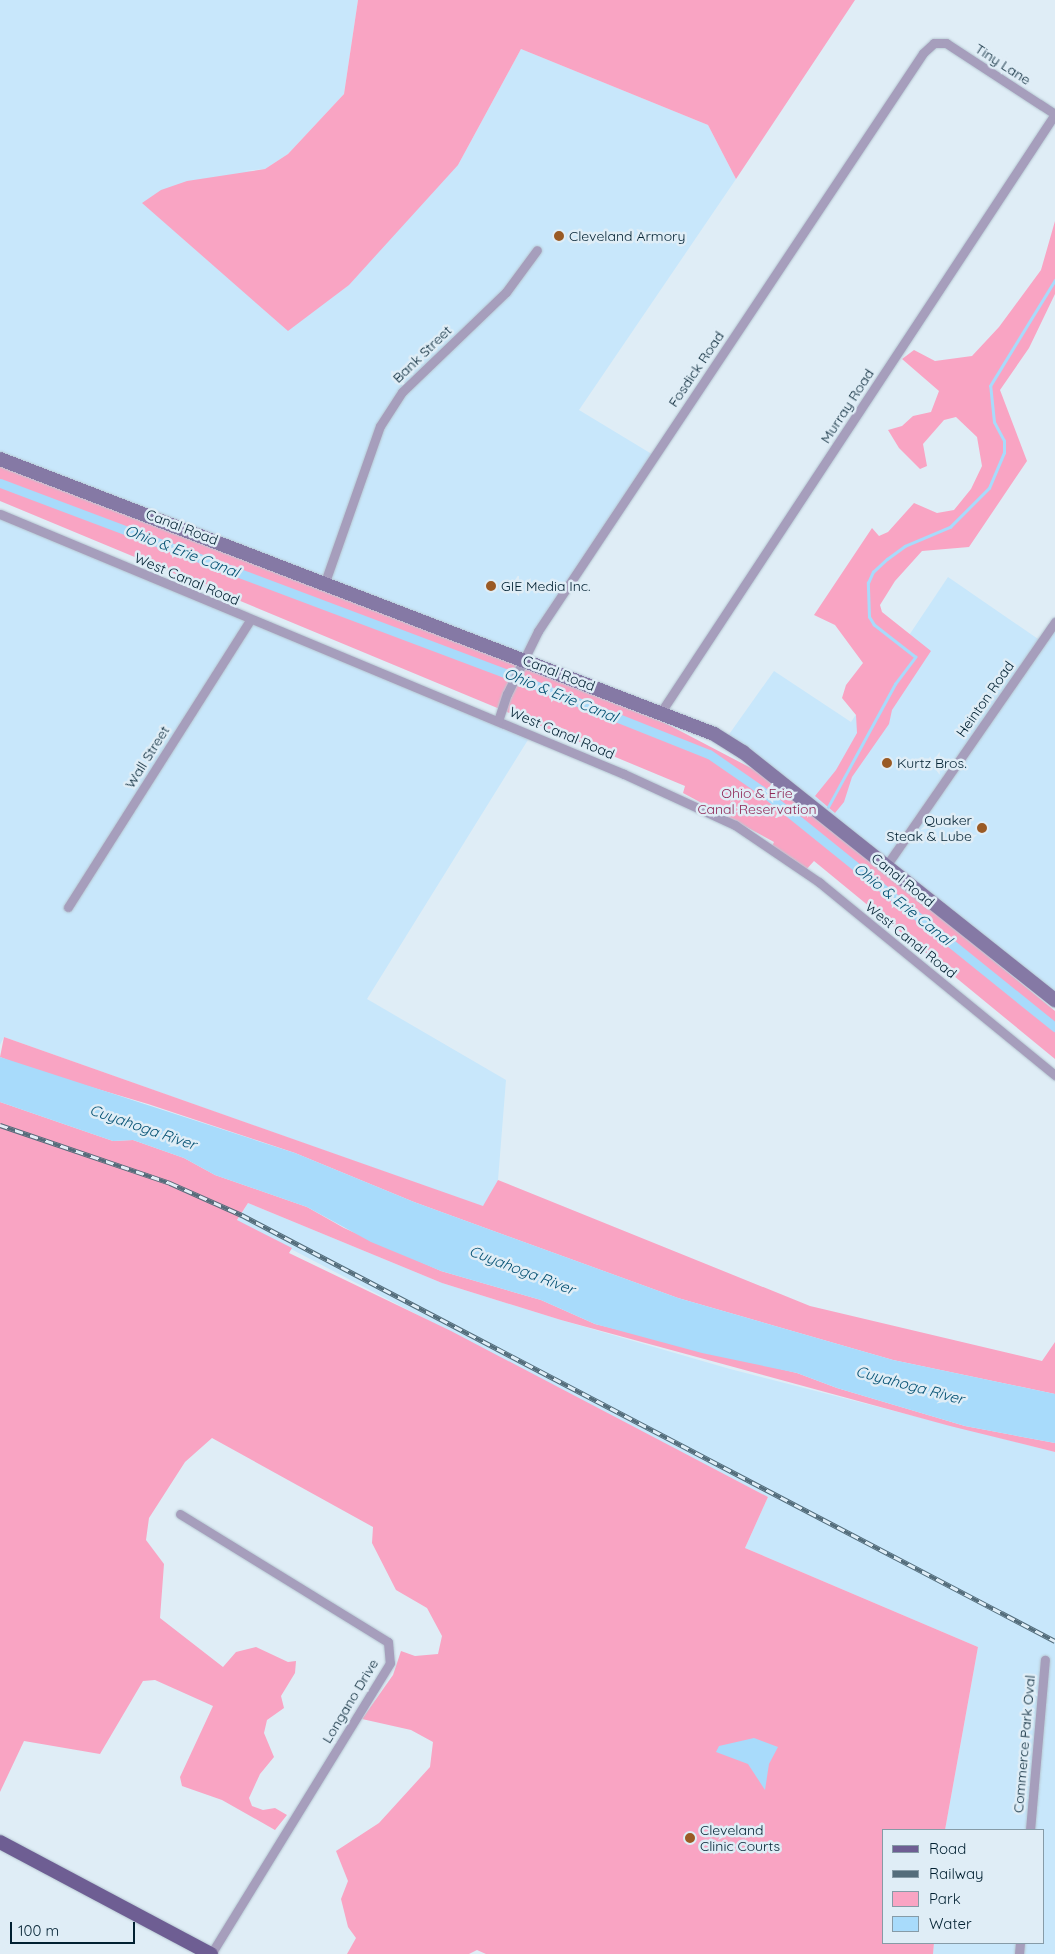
<!DOCTYPE html>
<html>
<head>
<meta charset="utf-8">
<style>
	body { margin:0 }
	#map { position:relative; width:1055px; height:1954px; overflow:hidden; background:#dfedf6; font-family:Quicksand,sans-serif }
	div>[style] { position:absolute }
	.built>* { inset:0; background:#c8e7fb }
	.green>* { inset:0; background:#f9a4c3 }
	.water>* { inset:0; background:#a8dbfb }
	.stream>* { height:2.5px; margin:-1.25px; padding:0 1.25px; transform-origin:1.25px; border-radius:1.25px; background:#a8dbfb }
	.canal>* { height:9px; margin:-4.5px; padding:0 4.5px; transform-origin:4.5px; border-radius:4.5px; background:#a8dbfb }
	.roads { filter:drop-shadow(0 0 1px #b7c8d3) drop-shadow(0 0 1px #b7c8d3) }
	.minor>* { height:9px; margin:-4.5px; padding:0 4.5px; transform-origin:4.5px; border-radius:4.5px; background:#a69ebc }
	.secondary>* { height:14px; margin:-7px; padding:0 7px; transform-origin:7px; border-radius:7px; background:#8579a5 }
	.primary>* { height:14px; margin:-7px; padding:0 7px; transform-origin:7px; border-radius:7px; background:#6e5e93 }
	.rail>* { height:4.5px; margin-top:-2.25px; transform-origin:0; background:repeating-linear-gradient(90deg,#dfedf6 0 8px,#546d7b 0 16px); box-sizing:border-box; border-block:1px solid #546d7b }
	.dots>* { width:14px; height:14px; translate:-50% -50%; box-sizing:border-box; border:2px solid #dfedf6; border-radius:50% }
	span { translate:-50% -50%; white-space:nowrap; text-align:center; line-height:1.15; -webkit-text-stroke:5px #dfedf6; paint-order:stroke }
	.street-label { font-size:14px; color:#012031 }
	.poi-label { font-size:14px; color:#012031 }
	.left { translate:0 -50%; text-align:left }
	.right { translate:-100% -50%; text-align:right }
	.park-label { font-size:14px; color:#902857 }
	.water-label { font-size:15px; color:#035072; font-style:italic }
	.legend { position:absolute; left:882px; top:1829px; width:162px; height:115px; box-sizing:border-box; background:#dfedf6; border:1px solid #869ba7; margin:0; padding:6px 9px; list-style:none; font-size:15px; color:#012031 }
	.legend li { display:flex; align-items:center; gap:10px; height:25px }
	.legend b { width:25px; border:1px solid #869ba7 }
	.scale { position:absolute; left:10px; top:1922px; width:125px; height:22px; box-sizing:border-box; border:2px solid #012031; border-top:0; padding-left:6px; font-size:15px; line-height:18px; white-space:nowrap; color:#012031; -webkit-text-stroke:4px #dfedf6; paint-order:stroke }
</style>
</head>
<body>
<div id="map">
	<div class="built">
		<div style="clip-path:polygon(0 0,358px 0,344px 94px,288px 154px,265px 169px,244px 171px,458px 165px,521px 49px,708px 125px,736px 179px,579px 410px,655px 456px,522px 659px,0 459px)"></div>
		<div style="clip-path:polygon(0 514px,531px 735px,367px 999px,506px 1080px,498px 1180px,484px 1207px,4px 1037px,0 1045px)"></div>
		<div style="clip-path:polygon(948px 577px,1041px 641px,1055px 622px,1055px 1000px,725px 740px,774px 671px,851px 722px)"></div>
		<div style="clip-path:polygon(248px 1203px,442px 1283px,561px 1320px,730px 1369px,1055px 1452px,1055px 1954px,933px 1954px,934px 1943px,1044px 1943px,1044px 1830px,945px 1830px,978px 1647px,745px 1548px,768px 1497px,237px 1221px)"></div>
	</div>
	<div class="green">
		<div style="clip-path:polygon(358px 0,855px 0,736px 179px,708px 125px,521px 49px,458px 165px,349px 285px,288px 331px,142px 203px,161px 190px,187px 181px,265px 169px,288px 154px,344px 94px)"></div>
		<div style="clip-path:polygon(1055px 221px,1055px 294px,1029px 348px,1000px 390px,1027px 461px,969px 547px,922px 551px,895px 581px,880px 605px,882px 612px,931px 651px,892px 710px,889px 724px,852px 777px,844px 802px,835px 813px,815px 796px,836px 770px,857px 733px,856px 715px,842px 698px,846px 685px,863px 663px,835px 625px,814px 615px,872px 528px,879px 536px,888px 532px,914px 503px,937px 513px,954px 510px,971px 489px,982px 466px,977px 437px,956px 417px,944px 420px,923px 444px,927px 466px,920px 469px,899px 448px,888px 430px,902px 426px,913px 416px,931px 412px,939px 391px,902px 359px,914px 350px,935px 361px,972px 356px,999px 327px,1041px 270px)"></div>
		<div style="clip-path:polygon(0 464px,665px 723px,772px 779px,1055px 1011px,1055px 1059px,814px 861px,805px 871px,772px 846px,774px 842px,683px 793px,685px 786px,0 501px)"></div>
		<div style="clip-path:polygon(4px 1037px,483px 1206px,498px 1180px,810px 1306px,1042px 1361px,1055px 1342px,1055px 1394px,893px 1360px,678px 1298px,414px 1202px,295px 1153px,148px 1104px,30px 1069px,0 1057px)"></div>
		<div style="clip-path:polygon(0 1102px,113px 1141px,133px 1140px,184px 1158px,215px 1175px,307px 1207px,344px 1228px,441px 1271px,541px 1300px,595px 1324px,797px 1373px,837px 1388px,965px 1426px,1055px 1443px,1055px 1452px,950px 1426px,561px 1320px,442px 1283px,248px 1203px,237px 1220px,292px 1248px,289px 1253px,451px 1331px,768px 1497px,745px 1548px,978px 1647px,945px 1830px,884px 1830px,884px 1943px,934px 1943px,933px 1954px,486px 1954px,477px 1950px,469px 1954px,347px 1954px,356px 1938px,348px 1927px,341px 1899px,348px 1881px,336px 1851px,379px 1823px,430px 1767px,433px 1742px,411px 1730px,362px 1719px,393px 1675px,401px 1651px,415px 1656px,438px 1654px,442px 1636px,427px 1608px,396px 1590px,372px 1543px,373px 1527px,212px 1438px,185px 1462px,149px 1518px,146px 1540px,164px 1564px,160px 1618px,223px 1667px,236px 1652px,256px 1647px,288px 1662px,296px 1661px,295px 1673px,281px 1696px,284px 1708px,267px 1720px,264px 1733px,274px 1757px,260px 1774px,249px 1798px,252px 1806px,263px 1810px,275px 1808px,287px 1815px,275px 1830px,222px 1800px,182px 1786px,180px 1777px,213px 1706px,155px 1680px,143px 1681px,100px 1754px,24px 1741px,0 1792px)"></div>
	</div>
	<div class="water">
		<div style="clip-path:polygon(0 1057px,295px 1153px,414px 1202px,678px 1298px,893px 1360px,1055px 1394px,1055px 1443px,965px 1426px,837px 1388px,797px 1373px,702px 1353px,595px 1324px,541px 1300px,441px 1271px,371px 1242px,307px 1207px,215px 1175px,184px 1158px,133px 1140px,113px 1141px,0 1102px)"></div>
		<div style="clip-path:polygon(754px 1738px,778px 1747px,769px 1764px,765px 1790px,748px 1764px,716px 1752px,719px 1746px)"></div>
	</div>
	<div class="stream">
		<div style="left:828px;top:807px;width:140px;rotate:-61.4deg"></div>
		<div style="left:895px;top:684px;width:34px;rotate:-53deg"></div>
		<div style="left:915px;top:657px;width:52px;rotate:-142deg"></div>
		<div style="left:874px;top:625px;width:9px;rotate:-122deg"></div>
		<div style="left:869px;top:617px;width:34px;rotate:-92deg"></div>
		<div style="left:868px;top:583px;width:12px;rotate:-66deg"></div>
		<div style="left:873px;top:572px;width:19px;rotate:-43deg"></div>
		<div style="left:887px;top:559px;width:22px;rotate:-36deg"></div>
		<div style="left:905px;top:546px;width:49px;rotate:-22.9deg"></div>
		<div style="left:950px;top:527px;width:55px;rotate:-45deg"></div>
		<div style="left:989px;top:488px;width:38px;rotate:-67deg"></div>
		<div style="left:1004px;top:453px;width:12px;rotate:-90deg"></div>
		<div style="left:1004px;top:441px;width:21px;rotate:-118deg"></div>
		<div style="left:994px;top:422px;width:36px;rotate:-96deg"></div>
		<div style="left:990px;top:386px;width:124px;rotate:-58.5deg"></div>
	</div>
	<div class="canal">
		<div style="left:0;top:483px;width:540px;rotate:20.62deg"></div>
		<div style="left:505px;top:673px;width:219px;rotate:21.7deg"></div>
		<div style="left:709px;top:754px;width:63px;rotate:34.7deg"></div>
		<div style="left:761px;top:790px;width:378px;rotate:38.9deg"></div>
	</div>
	<div class="roads">
		<div class="minor">
			<div style="left:0;top:514px;width:676px;rotate:22.62deg"></div>
			<div style="left:624px;top:774px;width:122px;rotate:24.7deg"></div>
			<div style="left:735px;top:825px;width:102px;rotate:34.2deg"></div>
			<div style="left:819px;top:882px;width:305px;rotate:39.3deg"></div>
			<div style="left:325px;top:582px;width:165px;rotate:-70.6deg"></div>
			<div style="left:380px;top:426px;width:40px;rotate:-57.1deg"></div>
			<div style="left:402px;top:392px;width:144px;rotate:-43.9deg"></div>
			<div style="left:506px;top:292px;width:52px;rotate:-53.6deg"></div>
			<div style="left:661px;top:712px;width:716px;rotate:-56.62deg"></div>
			<div style="left:498px;top:721px;width:28px;rotate:-72deg"></div>
			<div style="left:507px;top:694px;width:70px;rotate:-63.8deg"></div>
			<div style="left:538px;top:631px;width:694px;rotate:-56.33deg"></div>
			<div style="left:923px;top:53px;width:15px;rotate:-42deg"></div>
			<div style="left:934px;top:43px;width:12px"></div>
			<div style="left:946px;top:43px;width:130px;rotate:33.1deg"></div>
			<div style="left:886px;top:866px;width:297px;rotate:-55.3deg"></div>
			<div style="left:68px;top:907px;width:340px;rotate:-57.6deg"></div>
			<div style="left:180px;top:1514px;width:244px;rotate:31.6deg"></div>
			<div style="left:388px;top:1642px;width:21px;rotate:85deg"></div>
			<div style="left:390px;top:1663px;width:342px;rotate:121.6deg"></div>
			<div style="left:1030px;top:1830px;width:171px;rotate:-85deg"></div>
			<div style="left:1019px;top:1954px;width:11px;rotate:-85deg"></div>
		</div>
		<div class="secondary">
			<div style="left:0;top:459px;width:765px;rotate:21.06deg"></div>
			<div style="left:714px;top:734px;width:34px;rotate:32deg"></div>
			<div style="left:743px;top:752px;width:399px;rotate:38.5deg"></div>
		</div>
		<div class="primary">
			<div style="left:0;top:1842px;width:239px;rotate:28deg"></div>
		</div>
	</div>
	<div class="rail">
		<div style="left:0;top:1125px;width:180px;rotate:18.8deg"></div>
		<div style="left:170px;top:1183px;width:79px;rotate:24deg"></div>
		<div style="left:242px;top:1215px;width:918px;rotate:27.65deg"></div>
	</div>
	<div class="dots">
		<div style="left:559px;top:236px;background:#9a5a24"></div>
		<div style="left:491px;top:586px;background:#9a5a24"></div>
		<div style="left:887px;top:763px;background:#9a5a24"></div>
		<div style="left:982px;top:828px;background:#9a5a24"></div>
		<div style="left:690px;top:1838px;background:#9a5a24"></div>
	</div>
	<div class="street-label">
		<span style="left:1003px;top:64px;rotate:33deg">Tiny Lane</span>
		<span style="left:422px;top:354px;rotate:-44deg">Bank Street</span>
		<span style="left:696px;top:369px;rotate:-56deg">Fosdick Road</span>
		<span style="left:847px;top:406px;rotate:-57deg">Murray Road</span>
		<span style="left:182px;top:527px;rotate:21deg">Canal Road</span>
		<span style="left:187px;top:579px;rotate:23deg">West Canal Road</span>
		<span style="left:559px;top:673px;rotate:21deg">Canal Road</span>
		<span style="left:985px;top:699px;rotate:-55deg">Heinton Road</span>
		<span style="left:562px;top:733px;rotate:23deg">West Canal Road</span>
		<span style="left:147px;top:757px;rotate:-58deg">Wall Street</span>
		<span style="left:903px;top:880px;rotate:39deg">Canal Road</span>
		<span style="left:911px;top:940px;rotate:39deg">West Canal Road</span>
		<span style="left:350px;top:1701px;rotate:-59deg">Longano Drive</span>
		<span style="left:1024px;top:1744px;rotate:-85deg">Commerce Park Oval</span>
	</div>
	<div class="poi-label">
		<span class="left" style="left:569px;top:236px">Cleveland Armory</span>
		<span class="left" style="left:501px;top:586px">GIE Media Inc.</span>
		<span class="left" style="left:897px;top:763px">Kurtz Bros.</span>
		<span class="right" style="left:972px;top:828px">Quaker<br>Steak &amp; Lube</span>
		<span class="left" style="left:700px;top:1838px">Cleveland<br>Clinic Courts</span>
	</div>
	<div class="park-label">
		<span style="left:757px;top:801px">Ohio &amp; Erie<br>Canal Reservation</span>
	</div>
	<div class="water-label">
		<span style="left:182px;top:551px;rotate:21deg">Ohio &amp; Erie Canal</span>
		<span style="left:561px;top:695px;rotate:22deg">Ohio &amp; Erie Canal</span>
		<span style="left:903px;top:904px;rotate:39deg">Ohio &amp; Erie Canal</span>
		<span style="left:143px;top:1127px;rotate:19deg">Cuyahoga River</span>
		<span style="left:522px;top:1270px;rotate:21deg">Cuyahoga River</span>
		<span style="left:910px;top:1385px;rotate:15deg">Cuyahoga River</span>
	</div>
	<ul class="legend">
	<li><b style="height:6px;background:#6e5e93"></b>Road</li>
	<li><b style="height:6px;background:#546d7b"></b>Railway</li>
	<li><b style="height:14px;background:#f9a4c3"></b>Park</li>
	<li><b style="height:14px;background:#a8dbfb"></b>Water</li>
	</ul>
	<div class="scale">100 m</div>
</div>
</body>
</html>
